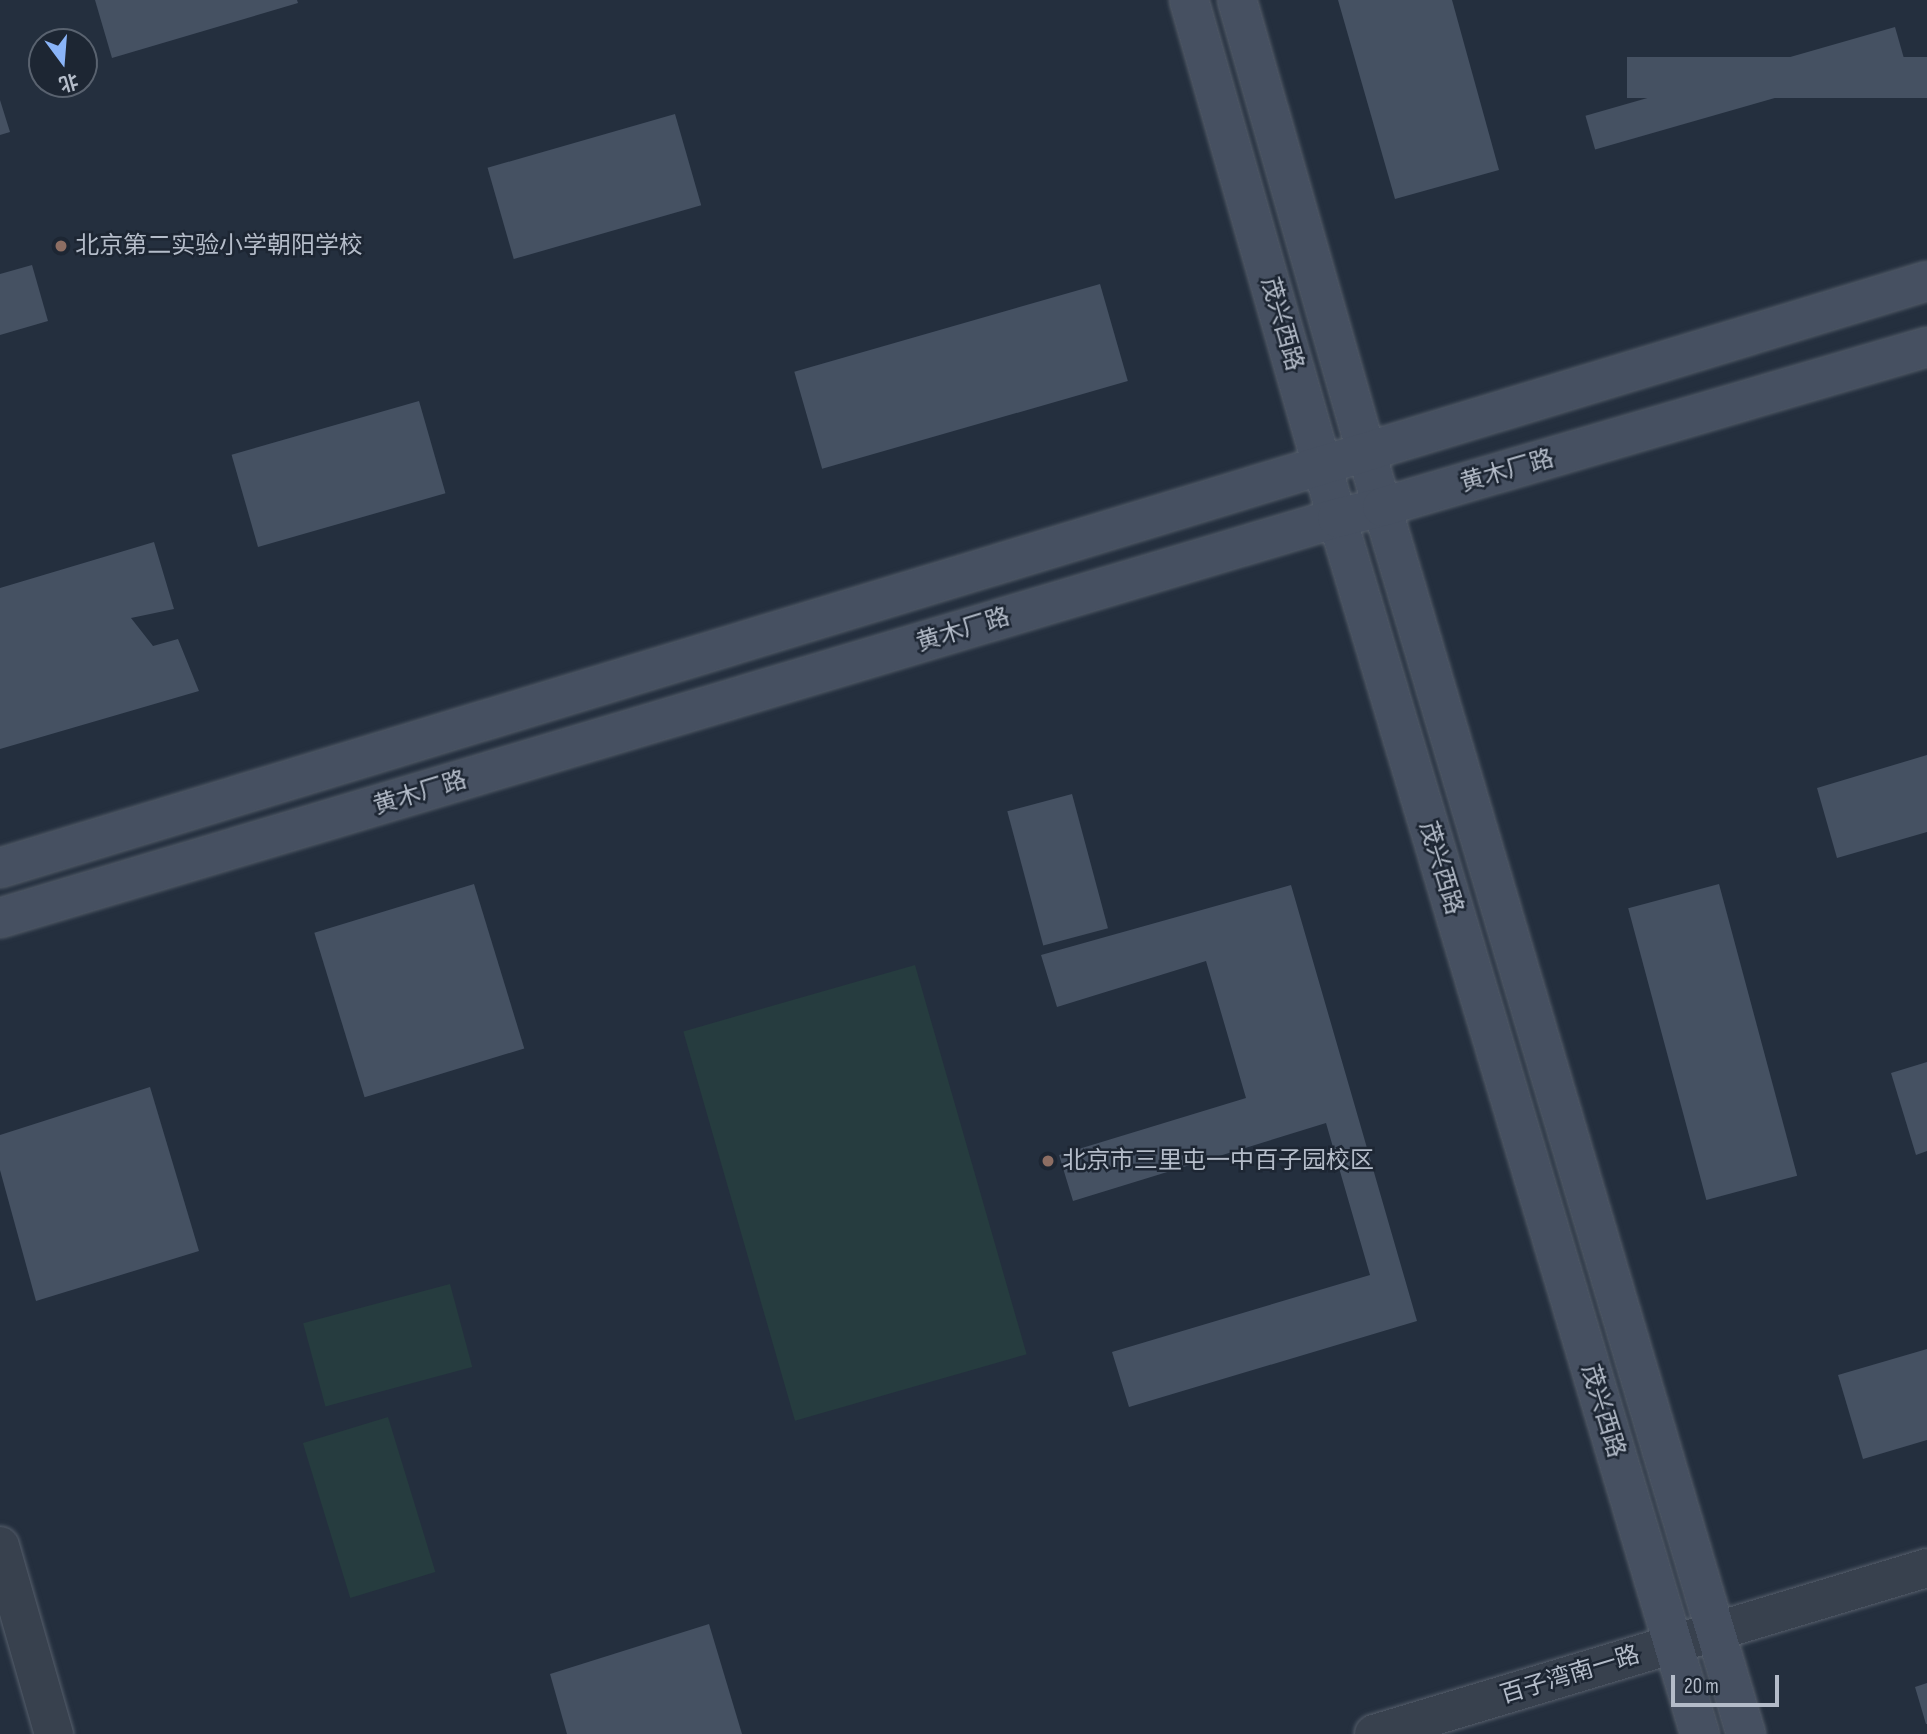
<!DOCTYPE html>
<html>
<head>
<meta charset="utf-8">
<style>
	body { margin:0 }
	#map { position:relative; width:1927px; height:1734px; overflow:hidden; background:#242f3e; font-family:"Sofia Sans Condensed","Noto Sans SC",sans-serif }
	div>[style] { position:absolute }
	.green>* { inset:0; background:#263c3f; transform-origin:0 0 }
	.building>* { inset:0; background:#455162; transform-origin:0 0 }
	.roads { filter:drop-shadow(0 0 2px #565f6c) drop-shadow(0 0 2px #565f6c) }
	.minor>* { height:38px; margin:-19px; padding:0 19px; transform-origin:19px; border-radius:19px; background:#38414e }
	.tertiary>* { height:38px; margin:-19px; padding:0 19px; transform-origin:19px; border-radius:19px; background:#38414e }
	.secondary>* { height:38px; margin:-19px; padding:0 19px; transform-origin:19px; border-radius:19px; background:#465061 }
	.dots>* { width:19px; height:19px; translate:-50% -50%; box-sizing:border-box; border:4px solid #1d2633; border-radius:50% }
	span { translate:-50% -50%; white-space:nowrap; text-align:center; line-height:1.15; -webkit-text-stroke:5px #1d2633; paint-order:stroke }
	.poi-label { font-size:24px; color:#b4bcc9 }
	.left { translate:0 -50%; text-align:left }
	.street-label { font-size:24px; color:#b4bcc9 }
	.north { position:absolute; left:28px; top:28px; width:70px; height:70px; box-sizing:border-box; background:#1d2633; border:2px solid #59626f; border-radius:50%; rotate:164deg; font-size:19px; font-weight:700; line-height:28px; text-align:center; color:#b4bcc9 }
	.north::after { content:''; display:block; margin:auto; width:24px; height:32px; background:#8ab4f8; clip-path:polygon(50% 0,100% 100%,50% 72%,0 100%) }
	.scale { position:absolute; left:1671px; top:1675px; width:108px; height:32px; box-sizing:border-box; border:4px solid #b4bcc9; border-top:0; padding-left:9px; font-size:21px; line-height:24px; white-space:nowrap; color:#b4bcc9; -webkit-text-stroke:5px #1d2633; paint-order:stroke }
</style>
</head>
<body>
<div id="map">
	<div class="green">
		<div style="left:915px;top:965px;width:405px;height:241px;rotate:74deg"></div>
		<div style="left:450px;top:1284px;width:86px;height:152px;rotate:75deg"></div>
		<div style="left:388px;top:1417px;width:162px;height:89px;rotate:73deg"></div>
	</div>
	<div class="building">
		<div style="clip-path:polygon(95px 0,297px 0,298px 3px,112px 58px)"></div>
		<div style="clip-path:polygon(1338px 0,1452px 0,1499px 170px,1395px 199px)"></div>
		<div style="left:1895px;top:27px;width:35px;height:322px;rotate:74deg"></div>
		<div style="left:1927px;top:57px;width:41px;height:300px;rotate:90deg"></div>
		<div style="clip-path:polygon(0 100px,10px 132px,0 135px)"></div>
		<div style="left:675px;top:114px;width:95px;height:195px;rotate:74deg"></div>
		<div style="clip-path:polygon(32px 265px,48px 321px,0 335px,0 274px)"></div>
		<div style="left:1100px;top:284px;width:101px;height:318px;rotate:74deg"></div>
		<div style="left:419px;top:401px;width:96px;height:195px;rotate:74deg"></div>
		<div style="clip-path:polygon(154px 542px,174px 609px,131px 618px,153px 646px,178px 639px,199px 691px,0 749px,0 588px)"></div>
		<div style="clip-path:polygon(1927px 755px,1927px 832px,1837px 858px,1817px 788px)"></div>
		<div style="left:1072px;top:794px;width:139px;height:67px;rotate:75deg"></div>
		<div style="left:474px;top:884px;width:172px;height:167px;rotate:73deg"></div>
		<div style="left:1719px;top:884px;width:302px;height:94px;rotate:75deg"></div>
		<div style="clip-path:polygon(1291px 885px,1417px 1321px,1129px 1407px,1112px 1352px,1370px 1275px,1326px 1123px,1073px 1201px,1059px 1155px,1246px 1098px,1206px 961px,1057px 1007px,1041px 955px)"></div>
		<div style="clip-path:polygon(1927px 1062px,1927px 1151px,1916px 1155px,1891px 1073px)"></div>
		<div style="clip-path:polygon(150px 1087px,199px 1251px,36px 1301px,0 1170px,0 1135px)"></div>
		<div style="clip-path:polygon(1927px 1349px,1927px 1440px,1863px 1459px,1838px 1375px)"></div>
		<div style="clip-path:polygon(709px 1624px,742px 1734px,567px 1734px,550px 1674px)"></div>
		<div style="clip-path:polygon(1927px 1683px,1927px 1724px,1926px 1724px,1915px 1687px)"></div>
	</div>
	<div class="roads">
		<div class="minor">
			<div style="left:1374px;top:1734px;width:577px;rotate:-16.71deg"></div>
		</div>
		<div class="tertiary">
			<div style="left:0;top:1546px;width:196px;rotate:74deg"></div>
		</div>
		<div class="secondary">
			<div style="left:1189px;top:0;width:539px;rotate:74.05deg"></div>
			<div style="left:1337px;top:518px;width:1269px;rotate:73.38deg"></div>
			<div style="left:1237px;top:0;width:527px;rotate:74.04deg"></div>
			<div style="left:1382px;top:507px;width:1280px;rotate:73.48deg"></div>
			<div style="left:0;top:868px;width:2014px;rotate:-16.94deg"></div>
			<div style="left:0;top:918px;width:1396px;rotate:-16.66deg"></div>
			<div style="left:1337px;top:518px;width:46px;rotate:-13.7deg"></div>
			<div style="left:1382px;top:507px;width:568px;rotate:-16.36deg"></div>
		</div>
	</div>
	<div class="dots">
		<div style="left:61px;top:246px;background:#8d6e63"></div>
		<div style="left:1048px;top:1161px;background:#8d6e63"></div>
	</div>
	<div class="poi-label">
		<span class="left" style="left:75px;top:246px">北京第二实验小学朝阳学校</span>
		<span class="left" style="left:1062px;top:1161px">北京市三里屯一中百子园校区</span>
	</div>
	<div class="street-label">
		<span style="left:1282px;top:324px;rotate:74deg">茂兴西路</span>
		<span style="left:1507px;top:471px;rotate:-16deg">黄木厂路</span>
		<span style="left:963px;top:630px;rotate:-17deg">黄木厂路</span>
		<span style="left:420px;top:793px;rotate:-17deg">黄木厂路</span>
		<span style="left:1441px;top:868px;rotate:73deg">茂兴西路</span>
		<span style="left:1603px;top:1411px;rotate:73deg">茂兴西路</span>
		<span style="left:1570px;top:1675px;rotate:-17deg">百子湾南一路</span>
	</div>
	<div class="north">北</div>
	<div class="scale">20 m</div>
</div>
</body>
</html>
